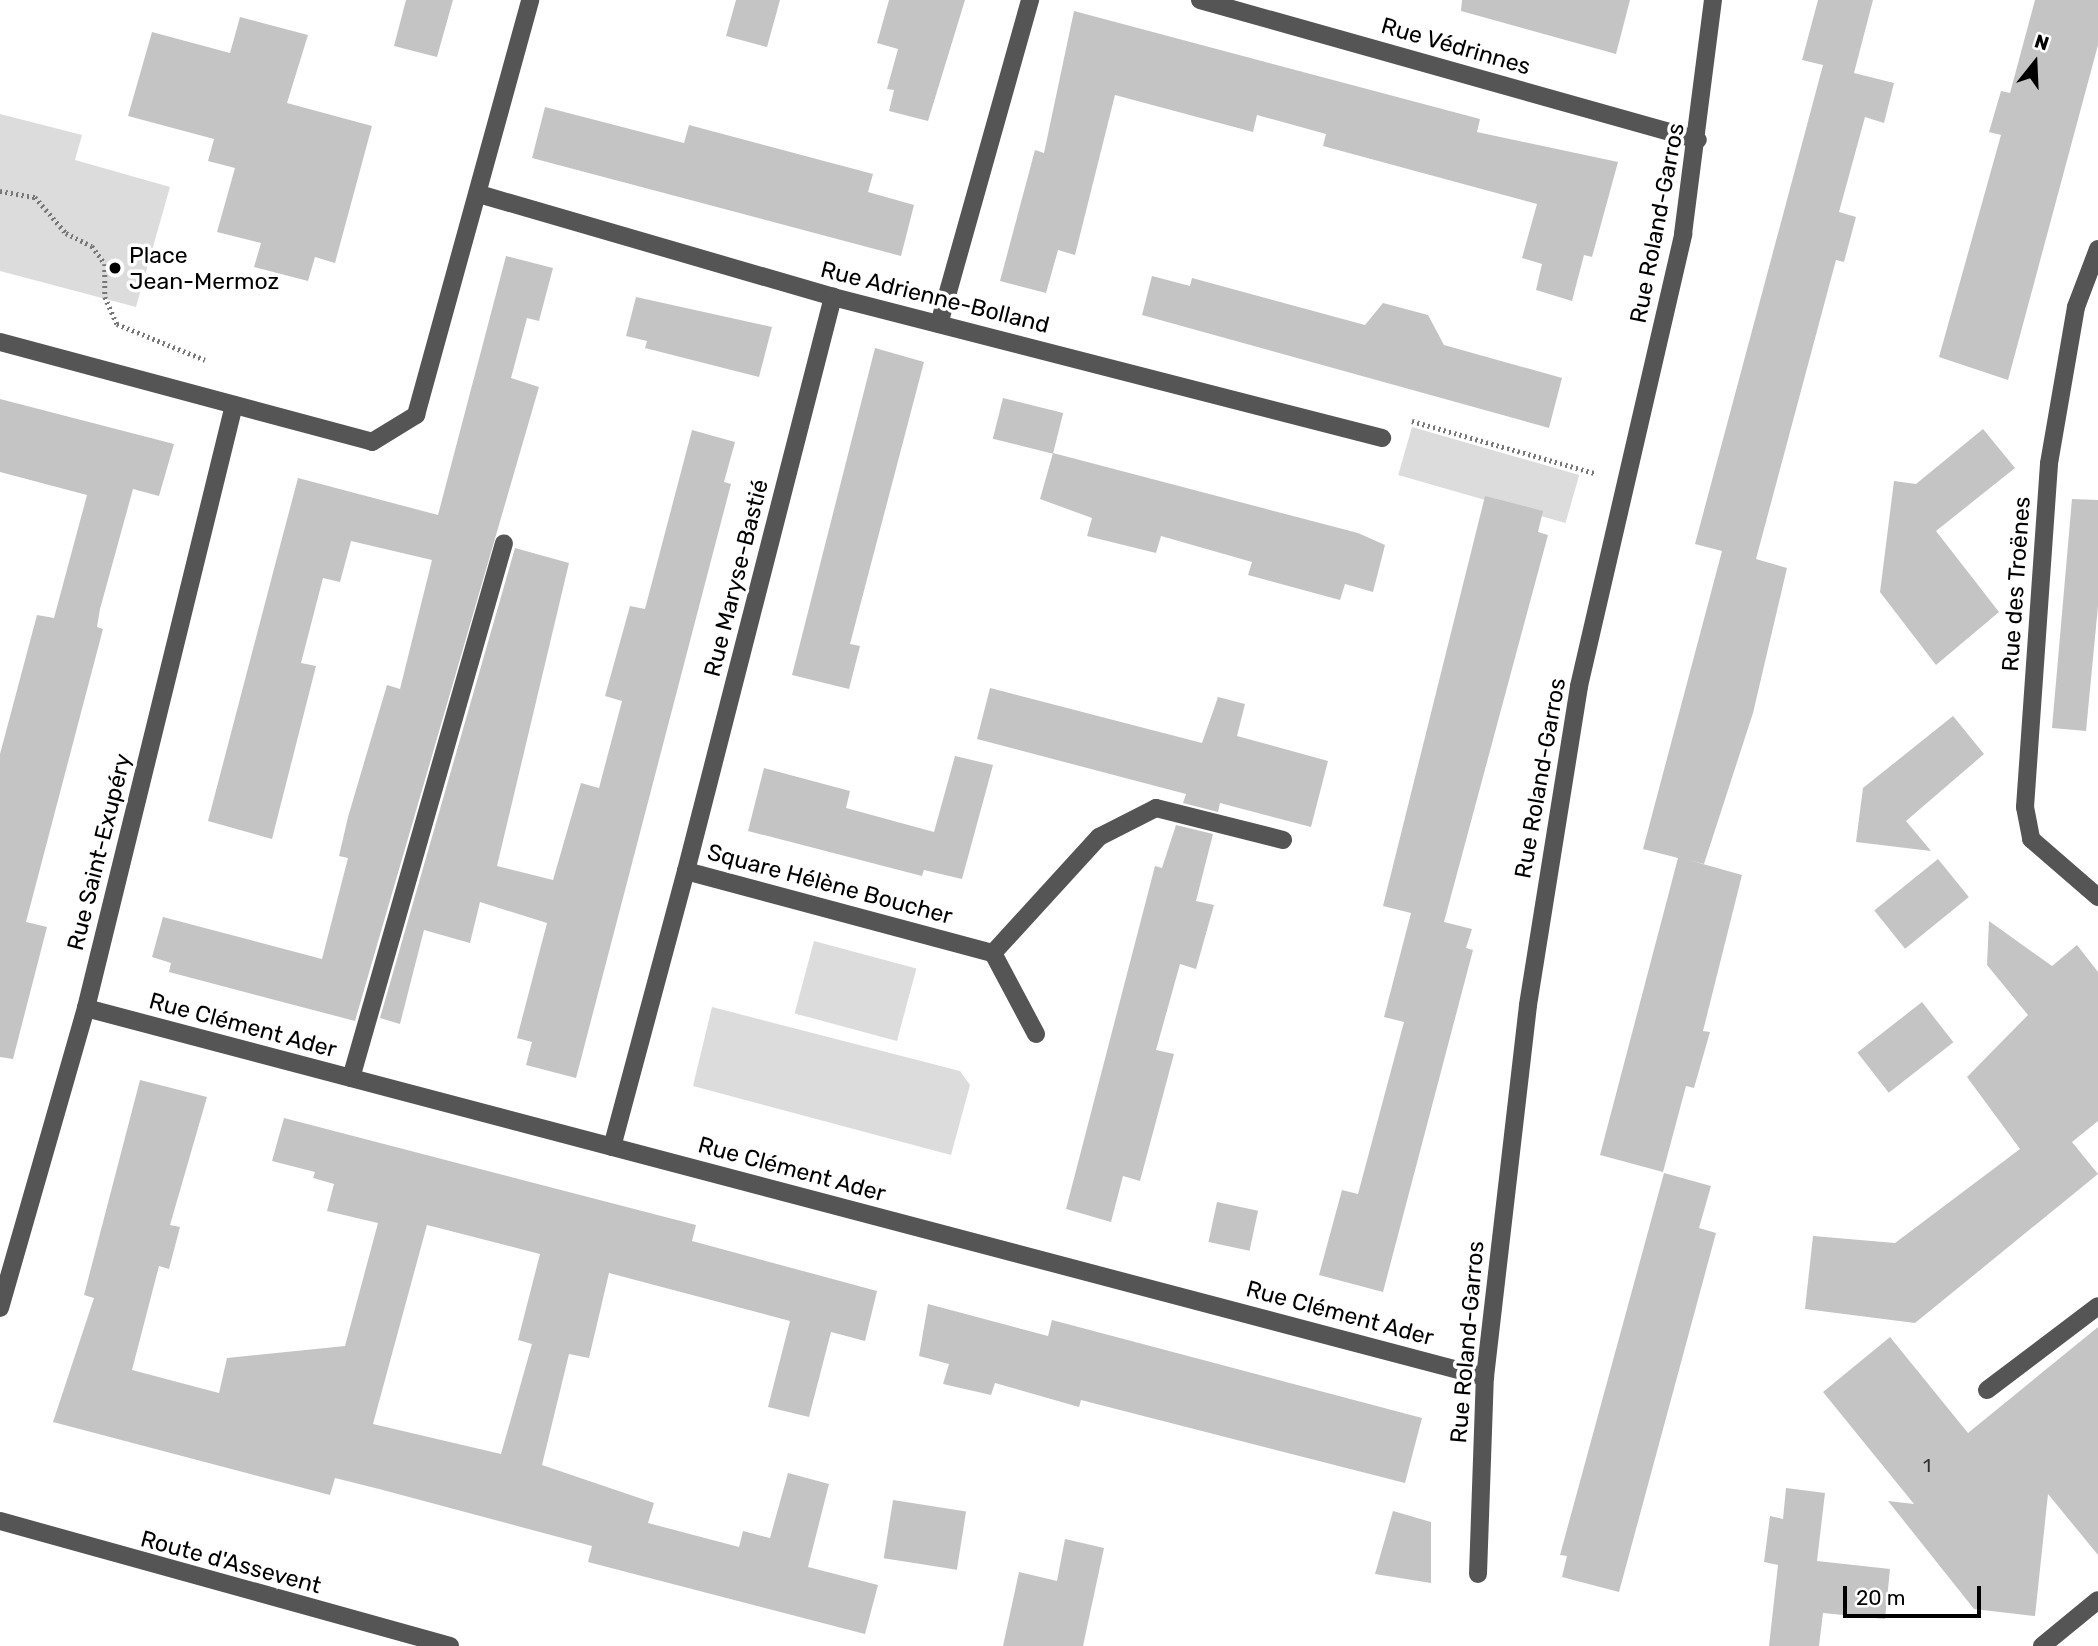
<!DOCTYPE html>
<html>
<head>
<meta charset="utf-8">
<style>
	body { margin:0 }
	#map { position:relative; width:2098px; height:1646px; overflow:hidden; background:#fff; font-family:Rubik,sans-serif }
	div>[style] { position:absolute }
	.green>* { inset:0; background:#dcdcdc; transform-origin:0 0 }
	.building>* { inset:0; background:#c4c4c4; transform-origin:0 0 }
	.path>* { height:4.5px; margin-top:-2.25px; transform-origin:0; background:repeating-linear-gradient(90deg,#777 0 2px,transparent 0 5.5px) }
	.minor>* { height:18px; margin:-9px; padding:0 9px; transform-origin:9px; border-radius:9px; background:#555 }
	.dots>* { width:19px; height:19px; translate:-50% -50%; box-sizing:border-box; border:4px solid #fff; border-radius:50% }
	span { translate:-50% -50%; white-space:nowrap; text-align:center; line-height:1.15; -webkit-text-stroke:7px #fff; paint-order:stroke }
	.number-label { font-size:19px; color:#313131 }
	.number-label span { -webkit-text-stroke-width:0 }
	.street-label { font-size:23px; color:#000 }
	.poi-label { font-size:23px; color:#000 }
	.left { translate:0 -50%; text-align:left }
	.north { position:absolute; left:2000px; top:28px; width:70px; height:70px; -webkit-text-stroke:5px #fff; paint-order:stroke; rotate:18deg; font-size:19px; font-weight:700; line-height:28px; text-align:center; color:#000 }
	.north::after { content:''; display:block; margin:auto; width:24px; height:32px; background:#000; clip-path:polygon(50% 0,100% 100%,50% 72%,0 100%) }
	.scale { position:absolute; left:1843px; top:1586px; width:138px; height:32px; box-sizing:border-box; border:4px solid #000; border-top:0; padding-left:9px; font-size:21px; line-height:24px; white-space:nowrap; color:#000; -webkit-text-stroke:5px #fff; paint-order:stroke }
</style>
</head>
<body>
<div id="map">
	<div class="green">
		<div style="clip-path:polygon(0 114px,82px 135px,75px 160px,170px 187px,136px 307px,0 271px)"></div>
		<div style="left:1412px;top:427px;width:174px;height:50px;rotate:16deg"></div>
		<div style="left:814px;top:941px;width:106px;height:75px;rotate:15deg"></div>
		<div style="clip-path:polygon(712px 1007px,960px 1071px,970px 1085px,951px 1155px,693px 1086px)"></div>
	</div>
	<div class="building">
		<div style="clip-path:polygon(406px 0,453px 0,437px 57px,394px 46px)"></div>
		<div style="clip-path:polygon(736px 0,780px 0,767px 47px,726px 36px)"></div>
		<div style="clip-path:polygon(889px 0,965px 0,928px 121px,889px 111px,894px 90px,887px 89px,898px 49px,877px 43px)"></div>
		<div style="clip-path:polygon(1462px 0,1630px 0,1616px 54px,1461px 11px)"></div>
		<div style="clip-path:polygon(1818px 0,1873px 0,1854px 73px,1894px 83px,1884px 123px,1865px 117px,1839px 212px,1856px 217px,1844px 262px,1836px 260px,1756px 559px,1787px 568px,1753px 713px,1704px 864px,1685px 859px,1742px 875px,1703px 1031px,1710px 1032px,1694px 1088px,1686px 1086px,1663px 1172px,1600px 1155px,1678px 858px,1643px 849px,1722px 551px,1695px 544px,1823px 65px,1802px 60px)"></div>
		<div style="clip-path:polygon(2035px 0,2098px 0,2098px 45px,2008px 380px,1939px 357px,2001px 135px,1989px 132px,2001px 91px,2010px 93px)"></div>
		<div style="clip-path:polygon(1074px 11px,1480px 119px,1477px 132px,1618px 162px,1592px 257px,1584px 255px,1572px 301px,1536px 290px,1542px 264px,1522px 258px,1537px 204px,1323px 146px,1326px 134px,1257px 115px,1253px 132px,1115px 95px,1075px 255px,1058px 250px,1046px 293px,1000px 281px,1035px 150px,1044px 153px)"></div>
		<div style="clip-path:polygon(240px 17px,308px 35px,287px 103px,372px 126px,335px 263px,315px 257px,308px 281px,254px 267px,261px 243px,217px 232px,235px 168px,208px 161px,214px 139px,128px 116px,152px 32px,230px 53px)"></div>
		<div style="clip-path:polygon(545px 107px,684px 143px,689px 125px,873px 174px,868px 192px,914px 205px,901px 256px,532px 158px)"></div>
		<div style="clip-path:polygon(506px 256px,553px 268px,539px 321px,527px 318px,511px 378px,539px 387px,355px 1021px,169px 972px,171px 963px,152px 957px,163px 917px,322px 959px,348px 858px,339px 856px,348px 817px,387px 685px,400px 689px,432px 560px,351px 541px,340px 582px,323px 578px,301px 663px,316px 666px,272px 839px,208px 821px,275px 565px,298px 478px,438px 515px)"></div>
		<div style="clip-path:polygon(1152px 276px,1190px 286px,1192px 278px,1365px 325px,1383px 303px,1428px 315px,1444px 345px,1562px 378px,1549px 428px,1142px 315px)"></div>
		<div style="clip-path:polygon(636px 297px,772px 327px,759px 377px,645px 348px,647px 341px,626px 336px)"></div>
		<div style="clip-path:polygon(875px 348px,924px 362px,850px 644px,860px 646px,849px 689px,792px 675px)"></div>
		<div style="left:1003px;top:398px;width:62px;height:42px;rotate:14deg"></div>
		<div style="clip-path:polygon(0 399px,174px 444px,159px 496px,133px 489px,100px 609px,97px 627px,103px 629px,26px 922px,47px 927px,13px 1059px,0 1057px,0 754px,37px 615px,54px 618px,87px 495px,0 472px)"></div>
		<div style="clip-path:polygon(1983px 429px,2015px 468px,1936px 531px,1999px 612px,1936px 665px,1880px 592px,1894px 481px,1916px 484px)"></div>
		<div style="clip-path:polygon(692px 430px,735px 442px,724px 482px,731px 484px,576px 1078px,526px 1065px,532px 1042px,517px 1038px,547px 923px,480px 902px,470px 943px,424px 930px,400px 1024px,380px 1018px,515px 548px,569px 563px,497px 866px,553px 880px,581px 783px,599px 788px,622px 701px,605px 696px,630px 606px,645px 609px)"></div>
		<div style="clip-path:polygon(1053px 453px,1358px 533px,1385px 545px,1373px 592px,1345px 584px,1340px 600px,1248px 575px,1252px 562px,1161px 536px,1156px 553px,1087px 536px,1092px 518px,1040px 499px)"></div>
		<div style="clip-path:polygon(1485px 496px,1543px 511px,1538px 532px,1548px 535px,1444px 922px,1472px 929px,1466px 948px,1473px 950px,1383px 1292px,1319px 1275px,1342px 1190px,1358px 1194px,1404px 1022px,1384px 1017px,1411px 913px,1383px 906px)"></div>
		<div style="clip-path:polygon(2072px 499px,2098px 500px,2098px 606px,2086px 731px,2052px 728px)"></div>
		<div style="clip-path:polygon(990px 688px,1202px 743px,1218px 697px,1245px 704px,1237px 736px,1328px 761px,1311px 827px,1220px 803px,1218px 812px,1183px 803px,1186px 794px,977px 739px)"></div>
		<div style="clip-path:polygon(1953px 716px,1984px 754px,1906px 821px,1931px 851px,1856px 842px,1863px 788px)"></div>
		<div style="clip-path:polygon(955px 756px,993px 765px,962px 879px,924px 870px,922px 876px,748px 831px,764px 768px,850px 791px,846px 808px,934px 832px)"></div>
		<div style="clip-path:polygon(1176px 825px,1213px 834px,1196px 901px,1214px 905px,1196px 969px,1180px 964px,1156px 1050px,1174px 1054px,1140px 1181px,1123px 1176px,1111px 1222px,1066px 1209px,1155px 866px,1162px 868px)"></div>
		<div style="left:1938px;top:859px;width:49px;height:82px;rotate:51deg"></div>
		<div style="clip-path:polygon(1989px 921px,2052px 966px,2077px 945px,2098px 972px,2098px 1121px,2072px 1142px,2098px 1174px,1915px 1323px,1805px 1309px,1813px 1236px,1895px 1243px,2020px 1149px,1967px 1077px,2028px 1015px,1987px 965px)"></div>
		<div style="left:1922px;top:1002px;width:51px;height:82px;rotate:52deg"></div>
		<div style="clip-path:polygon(evenodd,140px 1080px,207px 1097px,170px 1225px,180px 1227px,169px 1269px,159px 1266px,132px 1370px,219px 1393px,227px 1358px,345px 1346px,378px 1223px,327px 1211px,334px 1184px,313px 1178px,315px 1172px,272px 1161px,284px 1118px,696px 1225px,692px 1241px,877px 1291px,865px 1341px,831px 1332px,809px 1417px,768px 1407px,790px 1321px,609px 1273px,589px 1358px,569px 1354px,542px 1465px,654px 1503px,648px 1523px,739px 1547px,743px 1531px,770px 1538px,788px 1473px,829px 1484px,808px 1567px,878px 1585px,865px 1634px,588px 1562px,592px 1546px,379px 1489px,335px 1478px,330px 1495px,53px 1422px,94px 1298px,84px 1295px,140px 1080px,427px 1225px,540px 1254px,518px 1340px,532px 1344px,501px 1454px,373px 1424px,427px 1225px)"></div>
		<div style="clip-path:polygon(1664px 1173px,1711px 1186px,1699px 1228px,1716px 1233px,1619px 1592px,1562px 1577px,1567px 1556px,1560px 1555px)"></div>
		<div style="left:1217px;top:1202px;width:42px;height:41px;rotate:12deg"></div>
		<div style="clip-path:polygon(928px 1304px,1048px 1336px,1052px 1320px,1422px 1418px,1405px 1483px,1081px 1400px,1079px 1407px,995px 1383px,991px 1395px,943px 1384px,949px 1364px,919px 1356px)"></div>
		<div style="clip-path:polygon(2098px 1327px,2098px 1555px,2048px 1494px,2035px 1616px,1974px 1609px,1888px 1501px,1914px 1504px,1823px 1392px,1890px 1337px,1968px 1433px)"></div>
		<div style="clip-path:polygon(1786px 1488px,1825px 1493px,1817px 1561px,1890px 1569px,1885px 1619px,1823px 1613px,1819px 1646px,1769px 1646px,1778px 1565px,1764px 1562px,1770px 1516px,1783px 1519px)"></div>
		<div style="left:893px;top:1500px;width:74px;height:59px;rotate:9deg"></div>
		<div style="clip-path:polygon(1393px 1511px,1431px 1522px,1431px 1583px,1375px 1574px)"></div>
		<div style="clip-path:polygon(1065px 1539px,1104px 1548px,1083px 1646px,1003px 1646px,1019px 1572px,1057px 1581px)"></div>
	</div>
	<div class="path">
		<div style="left:0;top:191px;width:36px;rotate:10deg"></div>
		<div style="left:35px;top:197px;width:48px;rotate:49.3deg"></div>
		<div style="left:66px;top:233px;width:29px;rotate:27deg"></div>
		<div style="left:92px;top:246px;width:22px;rotate:54deg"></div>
		<div style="left:105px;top:264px;width:33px;rotate:90deg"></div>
		<div style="left:105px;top:297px;width:30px;rotate:66deg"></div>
		<div style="left:117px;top:324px;width:95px;rotate:22.2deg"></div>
		<div style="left:1412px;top:421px;width:190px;rotate:15.9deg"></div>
	</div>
	<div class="minor">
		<div style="left:1200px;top:0;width:517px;rotate:15.7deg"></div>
		<div style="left:479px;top:194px;width:369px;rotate:16.2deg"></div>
		<div style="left:833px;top:297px;width:567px;rotate:14.4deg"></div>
		<div style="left:2098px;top:249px;width:62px;rotate:110.8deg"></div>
		<div style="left:2076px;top:307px;width:159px;rotate:99.8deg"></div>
		<div style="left:2049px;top:464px;width:344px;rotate:94deg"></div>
		<div style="left:2025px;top:807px;width:33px;rotate:79deg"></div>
		<div style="left:2031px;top:839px;width:89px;rotate:40.9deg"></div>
		<div style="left:939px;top:324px;width:337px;rotate:-74.3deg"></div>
		<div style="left:0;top:342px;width:385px;rotate:15deg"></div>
		<div style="left:372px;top:442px;width:52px;rotate:-31.5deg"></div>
		<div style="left:416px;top:415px;width:430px;rotate:-74.6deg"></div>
		<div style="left:686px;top:871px;width:593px;rotate:-75.64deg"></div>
		<div style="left:86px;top:1008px;width:1447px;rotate:14.78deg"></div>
		<div style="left:1036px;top:1034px;width:92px;rotate:-118deg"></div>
		<div style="left:993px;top:953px;width:157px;rotate:-47.6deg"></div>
		<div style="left:1099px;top:837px;width:64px;rotate:-27deg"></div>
		<div style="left:1156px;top:808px;width:131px;rotate:14.1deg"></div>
		<div style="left:351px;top:1078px;width:556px;rotate:-74.04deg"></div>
		<div style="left:612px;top:1147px;width:286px;rotate:-75deg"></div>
		<div style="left:686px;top:871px;width:318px;rotate:15deg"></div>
		<div style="left:0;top:1308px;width:312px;rotate:-74deg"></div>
		<div style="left:86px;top:1008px;width:621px;rotate:-76.21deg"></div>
		<div style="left:1987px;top:1390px;width:139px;rotate:-37.1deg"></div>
		<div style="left:0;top:1521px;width:467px;rotate:15.5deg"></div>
		<div style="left:1478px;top:1574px;width:197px;rotate:-88deg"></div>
		<div style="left:1485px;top:1377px;width:374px;rotate:-83.4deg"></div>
		<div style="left:1528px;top:1005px;width:323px;rotate:-80.9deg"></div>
		<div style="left:1579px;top:686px;width:464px;rotate:-77deg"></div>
		<div style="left:1683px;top:234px;width:236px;rotate:-82.7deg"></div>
		<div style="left:2042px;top:1646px;width:72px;rotate:-39.4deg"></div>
	</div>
	<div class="dots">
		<div style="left:115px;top:268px;background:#000"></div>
	</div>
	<div class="number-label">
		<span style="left:1927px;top:1466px">1</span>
	</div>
	<div class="street-label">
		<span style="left:1456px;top:46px;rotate:16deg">Rue Védrinnes</span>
		<span style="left:1657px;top:223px;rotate:-79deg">Rue Roland-Garros</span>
		<span style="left:935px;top:297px;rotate:14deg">Rue Adrienne-Bolland</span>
		<span style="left:736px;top:578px;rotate:-76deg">Rue Maryse-Bastié</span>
		<span style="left:2016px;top:584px;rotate:-86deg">Rue des Troënes</span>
		<span style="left:1540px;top:778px;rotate:-80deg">Rue Roland-Garros</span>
		<span style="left:99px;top:852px;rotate:-76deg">Rue Saint-Exupéry</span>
		<span style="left:830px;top:884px;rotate:15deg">Square Hélène Boucher</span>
		<span style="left:243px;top:1025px;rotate:15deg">Rue Clément Ader</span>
		<span style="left:792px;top:1169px;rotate:15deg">Rue Clément Ader</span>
		<span style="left:1340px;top:1313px;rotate:15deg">Rue Clément Ader</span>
		<span style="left:1467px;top:1342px;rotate:-85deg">Rue Roland-Garros</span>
		<span style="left:231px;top:1562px;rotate:15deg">Route d'Assevent</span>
	</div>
	<div class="poi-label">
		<span class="left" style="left:129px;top:268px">Place<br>Jean-Mermoz</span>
	</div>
	<div class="north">N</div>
	<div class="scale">20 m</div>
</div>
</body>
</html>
